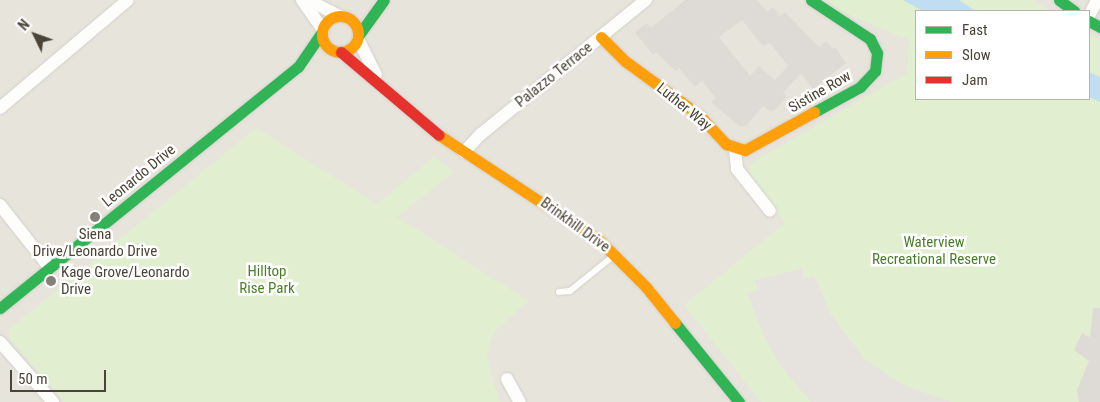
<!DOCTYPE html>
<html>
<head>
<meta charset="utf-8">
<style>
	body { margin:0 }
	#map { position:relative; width:1100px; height:402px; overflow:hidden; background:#f4f2ee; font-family:"Roboto Condensed",sans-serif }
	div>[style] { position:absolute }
	.residential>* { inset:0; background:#e7e4dc }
	.green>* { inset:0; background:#e1eecf }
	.parking>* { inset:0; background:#e6e3df }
	.water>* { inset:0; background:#c0ddf1 }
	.building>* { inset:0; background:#dedbd6 }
	.roads { filter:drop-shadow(0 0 1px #d2d0cb) drop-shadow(0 0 1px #d2d0cb) }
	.lane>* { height:6px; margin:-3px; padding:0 3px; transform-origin:3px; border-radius:3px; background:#fdfdfc }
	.street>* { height:12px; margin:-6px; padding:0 6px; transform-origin:6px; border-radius:6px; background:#fdfdfc }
	.fast>* { height:11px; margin:-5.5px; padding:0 5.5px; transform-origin:5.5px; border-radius:5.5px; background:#30b455 }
	.slow>* { height:11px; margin:-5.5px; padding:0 5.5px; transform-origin:5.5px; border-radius:5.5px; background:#ff9f0a }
	.slow>.ring { margin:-5.5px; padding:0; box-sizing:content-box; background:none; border:11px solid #ff9f0a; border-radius:50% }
	.jam>* { height:11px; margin:-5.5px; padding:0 5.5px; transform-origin:5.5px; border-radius:5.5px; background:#e5322d }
	.dots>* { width:14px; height:14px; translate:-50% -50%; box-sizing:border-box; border:2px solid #fff; border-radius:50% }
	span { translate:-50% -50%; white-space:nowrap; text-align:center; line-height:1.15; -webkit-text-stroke:5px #fff; paint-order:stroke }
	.street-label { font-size:15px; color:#4b4439 }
	.poi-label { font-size:15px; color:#4b4439 }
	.left { translate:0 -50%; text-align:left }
	.park-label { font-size:15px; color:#4a7f2a }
	.legend { position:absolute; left:915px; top:10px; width:175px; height:90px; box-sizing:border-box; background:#fff; border:1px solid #b7b4b0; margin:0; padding:6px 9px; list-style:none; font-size:15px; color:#4b4439 }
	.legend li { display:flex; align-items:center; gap:10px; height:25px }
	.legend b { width:25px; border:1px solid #b7b4b0 }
	.north { position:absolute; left:10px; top:10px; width:50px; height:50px; -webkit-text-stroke:4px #fff; paint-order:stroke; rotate:312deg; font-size:14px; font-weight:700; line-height:20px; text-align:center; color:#4b4439 }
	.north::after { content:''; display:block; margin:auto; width:18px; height:22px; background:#4b4439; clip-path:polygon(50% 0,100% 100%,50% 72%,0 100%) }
	.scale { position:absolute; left:10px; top:370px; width:96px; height:22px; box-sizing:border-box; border:2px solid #4b4439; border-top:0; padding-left:6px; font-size:15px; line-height:18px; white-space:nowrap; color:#4b4439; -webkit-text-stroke:4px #fff; paint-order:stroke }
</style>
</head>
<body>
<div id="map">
	<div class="residential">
		<div style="clip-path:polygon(evenodd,0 0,1100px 0,1100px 402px,0 402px,0 0,916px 11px,1089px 11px,1089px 99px,916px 99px,916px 11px)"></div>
	</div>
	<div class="green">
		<div style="clip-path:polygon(826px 0,1034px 0,1049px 11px,916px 11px,916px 99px,1089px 99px,1089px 34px,1100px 39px,1100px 402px,761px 402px,684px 305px,785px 223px,748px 174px,751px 163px,907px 73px,909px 40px,851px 16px)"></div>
		<div style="clip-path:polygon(256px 128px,377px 204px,434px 157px,454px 172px,397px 217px,529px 301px,496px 330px,491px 340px,487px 353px,490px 371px,500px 402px,64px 402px,10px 339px,9px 329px)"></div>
	</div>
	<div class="parking">
		<div style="clip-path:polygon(802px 269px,804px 279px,814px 276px,831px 315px,866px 360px,901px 384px,951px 402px,811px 402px,783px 369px,765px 338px,747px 293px,758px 290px,755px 280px)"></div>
	</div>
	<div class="water">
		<div style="clip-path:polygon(903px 0,959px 0,975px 11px,923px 11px)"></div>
		<div style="clip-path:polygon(1089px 72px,1100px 77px,1100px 102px,1089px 97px)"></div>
	</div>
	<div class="building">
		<div style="clip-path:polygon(evenodd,685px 0,757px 0,767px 12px,773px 7px,780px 16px,785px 12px,819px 47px,826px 41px,833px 49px,835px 47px,846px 63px,813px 89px,801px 73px,783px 93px,787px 96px,777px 108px,771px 112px,763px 106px,746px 126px,739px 126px,711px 102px,716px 98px,702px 81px,695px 87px,679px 68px,676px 71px,656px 52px,653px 55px,635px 32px,647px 23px,651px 28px,685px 0,742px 20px,763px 46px,770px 43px,788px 66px,775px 80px,759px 66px,750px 76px,719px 37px,742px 20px)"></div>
		<div style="clip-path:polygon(1093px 308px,1100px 308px,1100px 402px,1079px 402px,1077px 390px,1089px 361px,1074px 350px,1082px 333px,1090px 337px)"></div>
	</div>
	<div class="roads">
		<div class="lane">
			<div style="left:559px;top:292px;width:11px;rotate:-5deg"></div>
			<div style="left:570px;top:291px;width:54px;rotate:-39deg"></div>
		</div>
		<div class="street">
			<div style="left:302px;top:0;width:37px;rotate:55deg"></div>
			<div style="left:308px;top:0;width:35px;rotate:27deg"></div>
			<div style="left:1089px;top:16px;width:18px;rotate:-63deg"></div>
			<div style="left:358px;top:39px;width:40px;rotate:63.4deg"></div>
			<div style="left:0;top:108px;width:167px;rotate:-40.2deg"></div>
			<div style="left:735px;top:149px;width:20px;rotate:84deg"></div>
			<div style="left:737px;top:169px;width:53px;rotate:51.8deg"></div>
			<div style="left:464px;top:152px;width:25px;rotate:-47deg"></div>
			<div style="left:481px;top:134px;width:213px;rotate:-39.1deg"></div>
			<div style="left:0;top:205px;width:80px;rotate:51.6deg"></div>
			<div style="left:0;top:342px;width:80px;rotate:48.5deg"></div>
			<div style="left:507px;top:379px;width:26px;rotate:61deg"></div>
		</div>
		<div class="fast">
			<div style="left:811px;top:0;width:71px;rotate:33.5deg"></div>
			<div style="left:870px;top:39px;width:16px;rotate:63deg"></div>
			<div style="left:877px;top:53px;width:18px;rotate:96deg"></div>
			<div style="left:875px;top:71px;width:22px;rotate:133deg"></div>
			<div style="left:860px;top:87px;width:52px;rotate:151.5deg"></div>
			<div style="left:1059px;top:0;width:19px;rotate:36deg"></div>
			<div style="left:1089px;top:21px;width:13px;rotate:29deg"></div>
			<div style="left:358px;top:36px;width:44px;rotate:-54.2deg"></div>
			<div style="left:0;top:308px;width:383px;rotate:-39deg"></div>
			<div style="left:298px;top:67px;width:42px;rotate:-55.6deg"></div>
			<div style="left:675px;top:323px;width:102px;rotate:51deg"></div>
		</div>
		<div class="slow">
			<div class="ring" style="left:322px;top:16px;width:25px;height:25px"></div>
			<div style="left:601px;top:37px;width:34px;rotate:45deg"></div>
			<div style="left:625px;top:61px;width:92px;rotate:36.1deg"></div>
			<div style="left:699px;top:115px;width:40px;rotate:47deg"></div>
			<div style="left:726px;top:144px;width:20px;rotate:18deg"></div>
			<div style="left:745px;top:150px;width:79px;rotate:-28.8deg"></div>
			<div style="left:439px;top:135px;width:193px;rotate:33.4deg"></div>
			<div style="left:600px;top:241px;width:65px;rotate:45deg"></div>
			<div style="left:646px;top:287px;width:46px;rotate:51.1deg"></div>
		</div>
		<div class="jam">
			<div style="left:341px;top:52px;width:128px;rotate:40.3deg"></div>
		</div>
	</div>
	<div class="dots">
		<div style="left:95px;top:217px;background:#868178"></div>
		<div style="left:51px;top:281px;background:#868178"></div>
	</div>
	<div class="street-label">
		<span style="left:554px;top:75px;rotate:-39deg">Palazzo Terrace</span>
		<span style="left:820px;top:92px;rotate:-30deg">Sistine Row</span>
		<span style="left:684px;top:107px;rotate:39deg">Luther Way</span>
		<span style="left:139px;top:176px;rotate:-39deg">Leonardo Drive</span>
		<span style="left:575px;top:225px;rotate:36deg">Brinkhill Drive</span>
	</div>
	<div class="poi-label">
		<span style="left:95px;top:243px">Siena<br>Drive/Leonardo Drive</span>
		<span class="left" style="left:61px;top:281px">Kage Grove/Leonardo<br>Drive</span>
	</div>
	<div class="park-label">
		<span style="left:934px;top:251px">Waterview<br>Recreational Reserve</span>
		<span style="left:267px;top:280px">Hilltop<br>Rise Park</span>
	</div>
	<ul class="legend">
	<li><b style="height:6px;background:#30b455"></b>Fast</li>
	<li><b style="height:6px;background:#ff9f0a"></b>Slow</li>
	<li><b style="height:6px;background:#e5322d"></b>Jam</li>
	</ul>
	<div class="north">N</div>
	<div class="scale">50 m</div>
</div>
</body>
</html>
